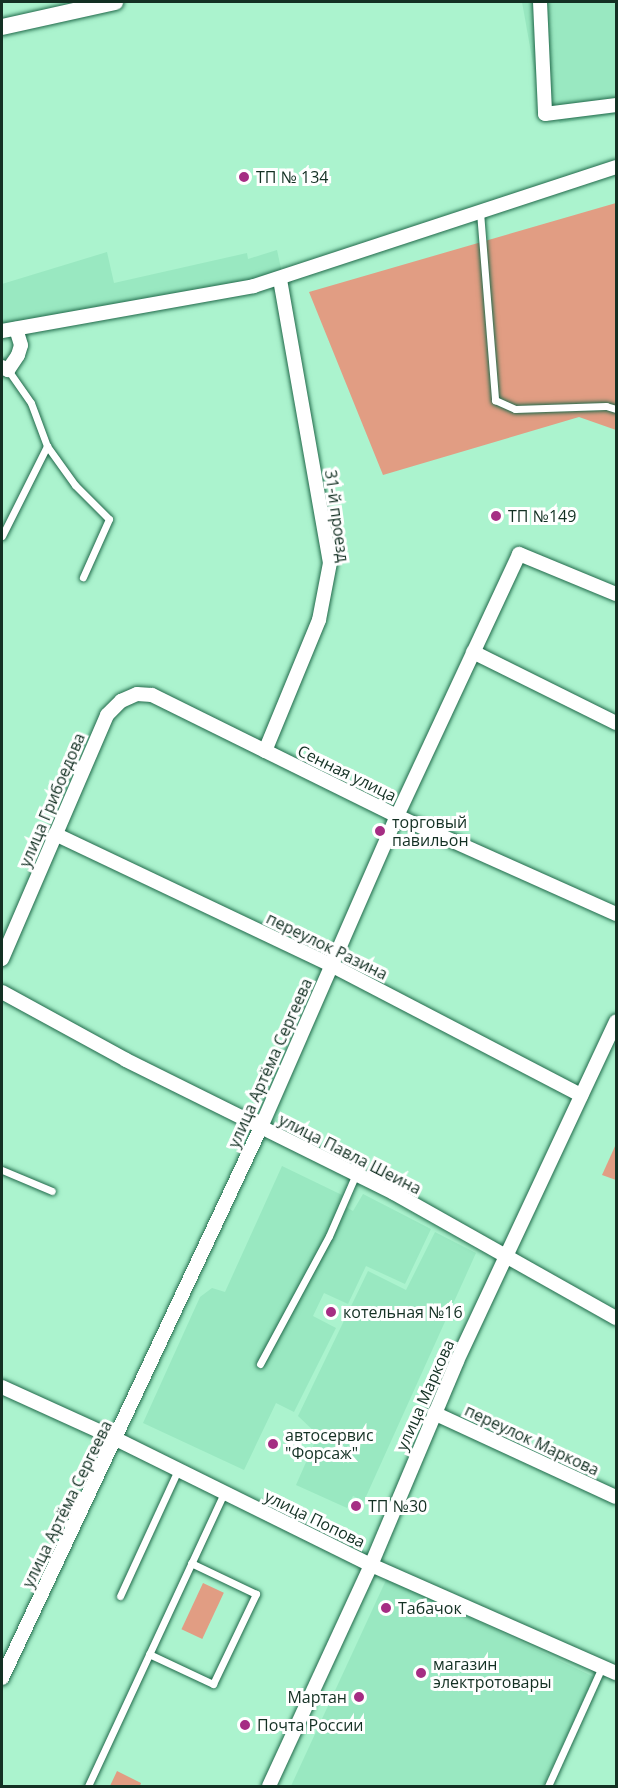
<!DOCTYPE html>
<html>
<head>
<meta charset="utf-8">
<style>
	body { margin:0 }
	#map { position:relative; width:618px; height:1788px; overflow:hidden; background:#abf3ce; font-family:"Open Sans",sans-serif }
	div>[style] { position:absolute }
	.built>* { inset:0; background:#99e8c1 }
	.green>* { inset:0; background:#e19d83; transform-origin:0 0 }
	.roads { filter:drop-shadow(0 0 2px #20694a) drop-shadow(0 0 2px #20694a) }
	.service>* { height:7px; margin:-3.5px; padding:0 3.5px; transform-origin:3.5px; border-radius:3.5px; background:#fff }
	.minor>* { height:14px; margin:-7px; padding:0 7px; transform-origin:7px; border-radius:7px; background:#fff }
	.tertiary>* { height:16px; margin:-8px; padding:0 8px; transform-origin:8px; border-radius:8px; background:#fff }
	.dots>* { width:16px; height:16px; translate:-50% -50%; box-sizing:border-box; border:3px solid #fff; border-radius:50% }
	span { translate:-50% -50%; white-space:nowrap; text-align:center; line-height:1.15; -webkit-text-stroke:6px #fff; paint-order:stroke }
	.poi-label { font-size:16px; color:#133023 }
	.left { translate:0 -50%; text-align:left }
	.right { translate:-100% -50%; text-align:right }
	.street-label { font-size:16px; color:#133023 }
	.frame { position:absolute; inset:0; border:3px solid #133023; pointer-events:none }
</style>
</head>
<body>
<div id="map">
	<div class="built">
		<div style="clip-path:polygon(522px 2px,616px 2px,616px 114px,560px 123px,539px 97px)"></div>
		<div style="clip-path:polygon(277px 250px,282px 273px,253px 283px,2px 326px,2px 284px,107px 252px,114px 283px,247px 253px,248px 259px)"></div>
		<div style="clip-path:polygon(282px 1166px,342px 1195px,339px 1203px,353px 1211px,363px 1194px,431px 1229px,405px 1284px,366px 1266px,348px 1304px,324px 1293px,313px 1316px,336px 1328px,294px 1412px,276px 1403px,244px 1470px,143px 1423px,200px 1297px,212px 1288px,225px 1292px)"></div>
		<div style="clip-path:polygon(435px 1232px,476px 1253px,364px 1501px,353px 1496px,347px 1508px,296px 1485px,318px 1435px,298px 1416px,368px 1271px,406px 1290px)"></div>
		<div style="clip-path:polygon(387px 1578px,594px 1677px,543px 1786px,291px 1786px)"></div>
	</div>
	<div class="green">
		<div style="clip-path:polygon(616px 203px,616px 430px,579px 417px,383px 475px,309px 292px)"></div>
		<div style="clip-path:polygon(616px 1144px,616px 1180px,602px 1175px)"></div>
		<div style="left:203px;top:1583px;width:23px;height:51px;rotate:25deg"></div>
		<div style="clip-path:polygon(117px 1771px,141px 1783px,140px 1786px,110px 1786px)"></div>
	</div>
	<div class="roads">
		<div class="service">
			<div style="left:480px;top:212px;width:189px;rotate:85.4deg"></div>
			<div style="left:495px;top:400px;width:22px;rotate:24deg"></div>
			<div style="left:515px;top:409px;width:91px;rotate:-1.9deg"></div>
			<div style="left:606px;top:406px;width:10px;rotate:17deg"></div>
			<div style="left:8px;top:370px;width:40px;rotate:55.1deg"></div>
			<div style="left:31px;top:403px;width:46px;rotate:69.6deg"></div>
			<div style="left:47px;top:446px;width:48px;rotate:54.3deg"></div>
			<div style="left:75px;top:485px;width:48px;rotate:45deg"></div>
			<div style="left:109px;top:519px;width:64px;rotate:114.1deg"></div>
			<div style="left:2px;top:536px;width:101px;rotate:-63.4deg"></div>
			<div style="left:2px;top:1170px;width:54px;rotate:22.8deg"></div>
			<div style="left:260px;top:1364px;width:145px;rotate:-61.7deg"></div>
			<div style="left:329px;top:1236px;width:68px;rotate:-66.5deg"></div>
			<div style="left:120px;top:1596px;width:139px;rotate:-65.3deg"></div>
			<div style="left:149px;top:1654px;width:71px;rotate:25.1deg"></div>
			<div style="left:213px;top:1684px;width:100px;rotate:-64.5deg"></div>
			<div style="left:256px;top:1594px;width:72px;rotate:-154.5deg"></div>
			<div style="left:88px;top:1786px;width:323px;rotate:-65.1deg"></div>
			<div style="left:548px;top:1786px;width:131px;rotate:-65.6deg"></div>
		</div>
		<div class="minor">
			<div style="left:540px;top:2px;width:112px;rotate:87.4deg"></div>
			<div style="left:545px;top:114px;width:72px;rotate:-7.2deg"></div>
			<div style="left:2px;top:331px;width:256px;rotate:-10.1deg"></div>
			<div style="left:254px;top:286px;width:381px;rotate:-18.2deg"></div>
			<div style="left:2px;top:367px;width:7px;rotate:27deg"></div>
			<div style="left:8px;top:370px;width:18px;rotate:-56deg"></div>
			<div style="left:18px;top:355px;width:10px;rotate:-73deg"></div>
			<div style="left:21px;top:345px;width:17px;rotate:-107deg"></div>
			<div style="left:473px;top:652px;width:160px;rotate:26.4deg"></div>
			<div style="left:265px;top:751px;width:142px;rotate:-67.6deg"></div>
			<div style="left:319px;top:620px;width:58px;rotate:-79.1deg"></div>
			<div style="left:330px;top:563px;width:289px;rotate:-100deg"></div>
			<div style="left:55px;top:834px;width:306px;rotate:25.4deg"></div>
			<div style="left:331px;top:965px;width:282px;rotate:27.5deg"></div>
			<div style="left:2px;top:959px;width:266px;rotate:-66.7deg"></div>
			<div style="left:107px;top:715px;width:20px;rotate:-45deg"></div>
			<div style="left:121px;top:701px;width:17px;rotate:-24deg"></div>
			<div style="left:137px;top:694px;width:15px;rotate:4deg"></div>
			<div style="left:152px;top:695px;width:273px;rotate:26.3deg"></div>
			<div style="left:397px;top:816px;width:240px;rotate:24.1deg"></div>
			<div style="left:2px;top:992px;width:141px;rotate:28.7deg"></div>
			<div style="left:126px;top:1060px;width:299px;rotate:26.4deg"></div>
			<div style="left:394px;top:1193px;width:255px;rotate:29.4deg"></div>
			<div style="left:2px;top:1387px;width:125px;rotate:24.5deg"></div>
			<div style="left:116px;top:1439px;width:284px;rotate:26.3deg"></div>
			<div style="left:371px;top:1565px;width:268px;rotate:23.8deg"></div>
			<div style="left:434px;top:1413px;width:200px;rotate:24.8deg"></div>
			<div style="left:2px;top:1678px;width:609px;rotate:-64.82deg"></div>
			<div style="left:261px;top:1127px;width:339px;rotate:-66.4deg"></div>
			<div style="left:397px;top:816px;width:289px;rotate:-65deg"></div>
			<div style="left:519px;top:554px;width:105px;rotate:22.4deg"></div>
			<div style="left:269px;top:1786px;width:243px;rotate:-65.2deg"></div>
			<div style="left:371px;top:1565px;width:221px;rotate:-67.1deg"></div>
			<div style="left:457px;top:1361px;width:375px;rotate:-64.9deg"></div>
		</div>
		<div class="tertiary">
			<div style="left:2px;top:27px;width:116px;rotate:-12.5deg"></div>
		</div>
	</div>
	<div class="dots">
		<div style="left:244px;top:177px;background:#a52d83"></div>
		<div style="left:496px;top:516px;background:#a52d83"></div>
		<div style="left:380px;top:831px;background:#a52d83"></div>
		<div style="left:331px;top:1312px;background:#a52d83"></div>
		<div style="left:273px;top:1444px;background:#a52d83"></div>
		<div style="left:356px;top:1506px;background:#a52d83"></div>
		<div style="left:386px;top:1608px;background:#a52d83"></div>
		<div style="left:421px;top:1673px;background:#a52d83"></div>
		<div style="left:359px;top:1697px;background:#a52d83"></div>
		<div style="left:245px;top:1725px;background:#a52d83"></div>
	</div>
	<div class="poi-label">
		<span class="left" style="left:256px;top:177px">ТП № 134</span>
		<span class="left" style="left:508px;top:516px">ТП №149</span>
		<span class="left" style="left:392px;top:831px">торговый<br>павильон</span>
		<span class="left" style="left:343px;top:1312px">котельная №16</span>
		<span class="left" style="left:285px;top:1444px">автосервис<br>"Форсаж"</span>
		<span class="left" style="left:368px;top:1506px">ТП №30</span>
		<span class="left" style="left:398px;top:1608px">Табачок</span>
		<span class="left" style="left:433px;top:1673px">магазин<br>электротовары</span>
		<span class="right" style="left:347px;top:1697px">Мартан</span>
		<span class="left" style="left:257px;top:1725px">Почта России</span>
	</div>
	<div class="street-label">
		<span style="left:337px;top:516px;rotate:82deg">31-й проезд</span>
		<span style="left:347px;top:773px;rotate:26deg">Сенная улица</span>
		<span style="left:52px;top:800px;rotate:-67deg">улица Грибоедова</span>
		<span style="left:327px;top:946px;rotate:26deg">переулок Разина</span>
		<span style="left:270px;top:1063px;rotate:-66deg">улица Артёма Сергеева</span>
		<span style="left:350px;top:1154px;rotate:27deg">улица Павла Шеина</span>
		<span style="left:425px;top:1395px;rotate:-66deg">улица Маркова</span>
		<span style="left:532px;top:1440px;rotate:25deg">переулок Маркова</span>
		<span style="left:67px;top:1504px;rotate:-64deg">улица Артёма Сергеева</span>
		<span style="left:315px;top:1519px;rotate:26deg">улица Попова</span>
	</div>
	<div class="frame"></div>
</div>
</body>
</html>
